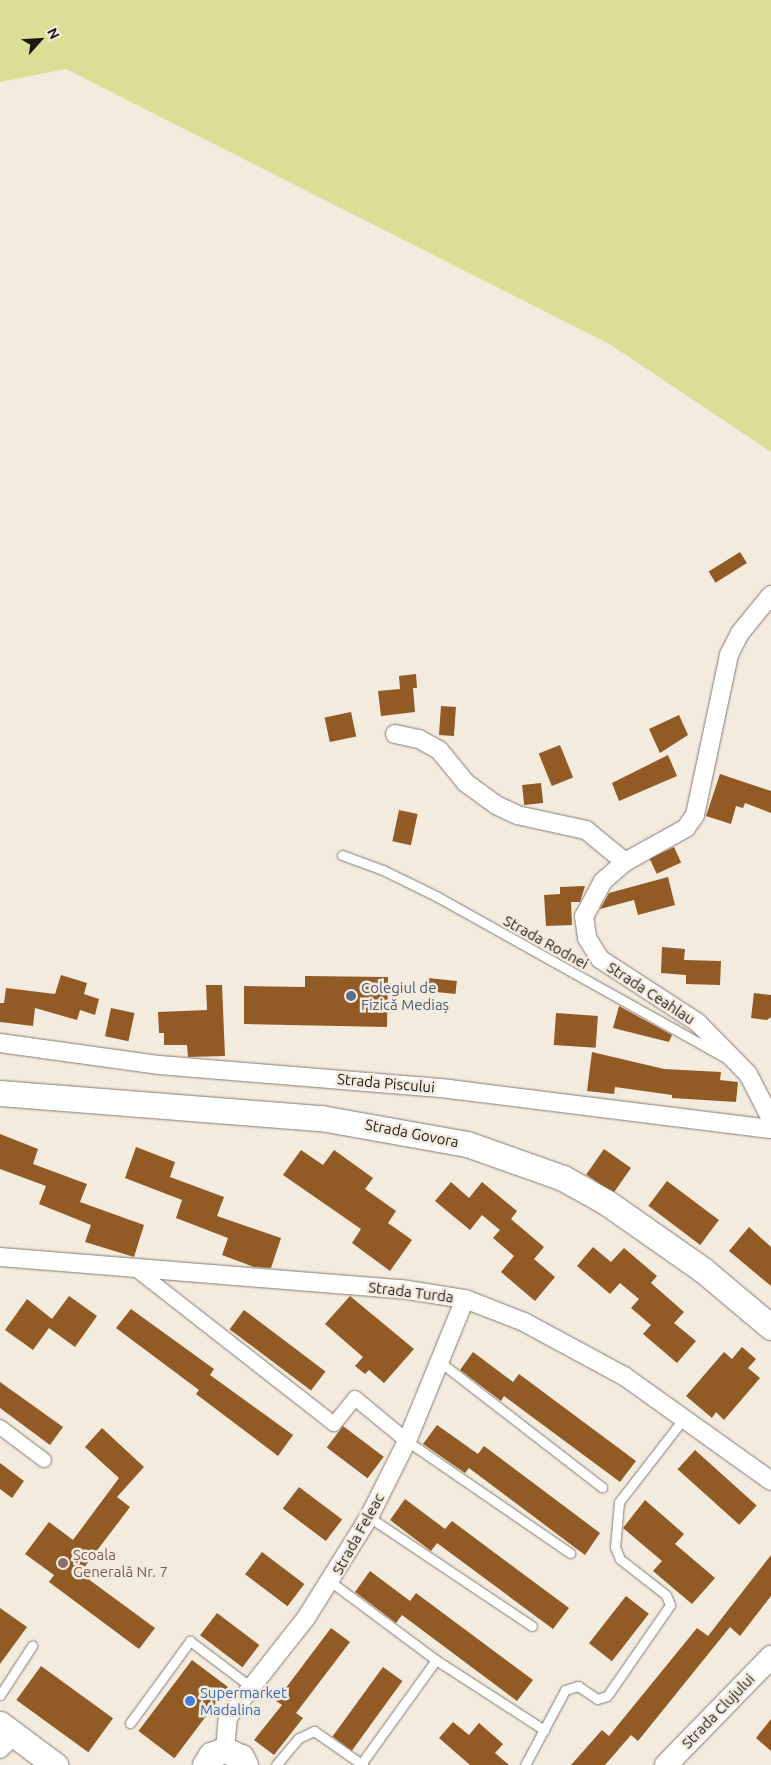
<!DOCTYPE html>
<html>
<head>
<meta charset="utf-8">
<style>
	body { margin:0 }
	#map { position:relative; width:771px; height:1765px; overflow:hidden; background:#f4ebdf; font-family:Ubuntu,sans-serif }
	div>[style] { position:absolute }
	.green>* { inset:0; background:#dbdf95 }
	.building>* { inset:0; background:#925a25; transform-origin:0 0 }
	.roads { filter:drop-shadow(0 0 1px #847b71) drop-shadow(0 0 1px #847b71) }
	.service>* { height:9px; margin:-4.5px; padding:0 4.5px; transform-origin:4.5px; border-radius:4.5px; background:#fff }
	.pedestrian>* { height:14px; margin:-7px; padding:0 7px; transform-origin:7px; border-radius:7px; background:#fff }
	.minor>* { height:18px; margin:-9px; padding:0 9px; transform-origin:9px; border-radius:9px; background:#fff }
	.tertiary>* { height:22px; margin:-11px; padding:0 11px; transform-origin:11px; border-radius:11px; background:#fff }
	.secondary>* { height:25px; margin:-12.5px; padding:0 12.5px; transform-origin:12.5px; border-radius:12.5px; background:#fff }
	.dots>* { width:14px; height:14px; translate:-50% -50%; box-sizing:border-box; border:2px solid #f4ebdf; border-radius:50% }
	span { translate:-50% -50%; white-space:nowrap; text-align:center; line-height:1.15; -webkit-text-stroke:5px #f4ebdf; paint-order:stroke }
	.street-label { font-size:15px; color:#1c1915 }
	.service-label { font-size:15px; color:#4e5e75 }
	.left { translate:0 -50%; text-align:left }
	.education-label { font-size:15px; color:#785e54 }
	.shop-label { font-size:15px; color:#366cbe }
	.north { position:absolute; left:15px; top:15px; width:50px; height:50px; -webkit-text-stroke:4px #f4ebdf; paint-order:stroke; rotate:64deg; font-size:14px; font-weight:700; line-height:20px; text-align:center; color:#1c1915 }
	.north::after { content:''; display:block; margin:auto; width:18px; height:22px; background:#1c1915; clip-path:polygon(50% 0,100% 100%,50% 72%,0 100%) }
</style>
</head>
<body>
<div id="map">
	<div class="green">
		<div style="clip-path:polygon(0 0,771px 0,771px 452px,611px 345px,66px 69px,0 82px)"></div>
	</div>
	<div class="building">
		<div style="left:740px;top:552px;width:13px;height:37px;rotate:58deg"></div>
		<div style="clip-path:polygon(416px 674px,417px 688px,413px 688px,415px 712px,381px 716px,378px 691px,400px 689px,399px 676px)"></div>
		<div style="left:441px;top:706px;width:15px;height:29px;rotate:4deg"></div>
		<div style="left:351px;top:712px;width:25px;height:27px;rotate:78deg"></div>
		<div style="clip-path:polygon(679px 715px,688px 735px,660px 753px,649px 729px)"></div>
		<div style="left:560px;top:745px;width:35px;height:23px;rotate:68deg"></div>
		<div style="clip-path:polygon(668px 755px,677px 776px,619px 801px,612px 783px)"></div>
		<div style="clip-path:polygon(720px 774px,771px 791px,771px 813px,745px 803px,743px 808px,736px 806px,731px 824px,706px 816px)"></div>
		<div style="left:541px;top:783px;width:20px;height:19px;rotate:84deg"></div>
		<div style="left:399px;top:810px;width:19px;height:32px;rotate:12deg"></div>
		<div style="left:674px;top:847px;width:17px;height:27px;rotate:65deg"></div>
		<div style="clip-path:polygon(668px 877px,675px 905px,638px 915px,634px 900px,600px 909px,609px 893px)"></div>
		<div style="clip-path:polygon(585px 886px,580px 902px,571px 902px,572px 925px,546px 926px,544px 895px,560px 894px,560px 887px)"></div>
		<div style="clip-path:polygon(662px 947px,685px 949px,684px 960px,721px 961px,720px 985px,686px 984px,686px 975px,661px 973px)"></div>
		<div style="clip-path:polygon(61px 975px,87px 983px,84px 994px,99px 999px,95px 1015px,80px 1010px,77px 1020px,35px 1008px,33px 1026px,0 1022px,0 1003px,4px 1003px,6px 988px,55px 994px)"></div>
		<div style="clip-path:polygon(305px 976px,388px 977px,387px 1027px,244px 1024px,244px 986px,305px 987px)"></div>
		<div style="left:428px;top:978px;width:29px;height:13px;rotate:6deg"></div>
		<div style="clip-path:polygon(206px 985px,222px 985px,225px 1056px,188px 1057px,187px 1045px,164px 1045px,164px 1033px,159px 1033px,158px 1012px,207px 1010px)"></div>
		<div style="clip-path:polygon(754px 993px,771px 995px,771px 1017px,767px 1020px,751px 1018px)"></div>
		<div style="clip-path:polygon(619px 1006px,672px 1035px,669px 1042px,613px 1028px)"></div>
		<div style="left:111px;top:1008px;width:24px;height:29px;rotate:12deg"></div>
		<div style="left:556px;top:1013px;width:42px;height:32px;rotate:4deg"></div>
		<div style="clip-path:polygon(592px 1052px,664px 1069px,721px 1072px,720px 1080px,738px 1082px,736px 1102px,672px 1098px,672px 1095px,615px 1087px,614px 1094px,587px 1091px)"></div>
		<div style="clip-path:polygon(0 1134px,38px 1149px,33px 1164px,87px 1184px,80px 1202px,144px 1225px,134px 1257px,85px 1242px,91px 1225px,39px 1204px,46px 1186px,0 1169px)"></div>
		<div style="clip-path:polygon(136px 1147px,175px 1162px,170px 1177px,224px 1197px,217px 1216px,281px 1238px,271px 1268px,254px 1267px,222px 1255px,228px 1238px,176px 1218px,182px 1200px,125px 1178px)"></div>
		<div style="left:604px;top:1149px;width:33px;height:31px;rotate:35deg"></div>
		<div style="clip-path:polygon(301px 1150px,323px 1165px,334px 1150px,373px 1178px,365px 1189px,396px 1211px,388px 1223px,412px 1240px,390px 1271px,352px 1243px,361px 1229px,283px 1175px)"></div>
		<div style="left:667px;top:1181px;width:65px;height:31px;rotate:37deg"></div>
		<div style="clip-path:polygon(451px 1182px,469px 1198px,482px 1182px,517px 1211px,511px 1219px,544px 1247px,534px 1259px,555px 1277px,535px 1301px,501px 1272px,514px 1256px,493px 1238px,500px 1230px,482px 1215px,470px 1230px,435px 1201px)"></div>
		<div style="clip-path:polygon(749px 1227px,771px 1247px,771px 1286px,729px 1251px)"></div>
		<div style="clip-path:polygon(593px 1247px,611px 1262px,624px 1248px,657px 1276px,651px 1283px,684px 1312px,674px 1323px,696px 1341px,677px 1363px,643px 1334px,651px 1325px,631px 1308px,639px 1299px,620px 1283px,610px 1294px,577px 1266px)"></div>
		<div style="clip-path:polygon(69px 1296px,97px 1316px,75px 1347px,49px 1328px,33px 1350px,5px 1330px,27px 1299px,52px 1319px)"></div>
		<div style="clip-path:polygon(350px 1296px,414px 1349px,384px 1383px,369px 1370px,365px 1374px,355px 1366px,363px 1357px,325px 1324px)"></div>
		<div style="clip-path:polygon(131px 1309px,214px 1369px,210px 1375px,293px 1435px,278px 1456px,196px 1394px,199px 1390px,116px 1328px)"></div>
		<div style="left:244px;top:1310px;width:102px;height:24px;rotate:37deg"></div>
		<div style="clip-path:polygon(742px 1347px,756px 1359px,748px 1368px,760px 1378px,724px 1420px,716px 1412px,712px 1418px,686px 1396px,724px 1352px,732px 1359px)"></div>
		<div style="clip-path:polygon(473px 1352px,513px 1382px,519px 1374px,636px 1461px,620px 1482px,504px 1396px,501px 1401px,460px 1370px)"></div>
		<div style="clip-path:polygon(0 1382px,63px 1427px,50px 1445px,0 1408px)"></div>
		<div style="clip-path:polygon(437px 1425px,478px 1454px,484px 1446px,600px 1533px,585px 1555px,469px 1468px,465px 1473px,423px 1444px)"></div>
		<div style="left:343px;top:1426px;width:51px;height:27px;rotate:37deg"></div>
		<div style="clip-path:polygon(102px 1428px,144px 1467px,117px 1497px,130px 1507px,80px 1573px,155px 1628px,139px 1649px,49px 1582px,54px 1575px,25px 1554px,49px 1522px,73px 1540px,119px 1478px,85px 1447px)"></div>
		<div style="left:695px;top:1450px;width:83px;height:26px;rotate:42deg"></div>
		<div style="clip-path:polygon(0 1463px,24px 1481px,12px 1498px,0 1489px)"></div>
		<div style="left:299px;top:1487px;width:54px;height:27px;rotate:37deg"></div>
		<div style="clip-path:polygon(405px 1499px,445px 1529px,452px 1521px,569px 1608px,553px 1629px,437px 1543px,431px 1551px,390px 1520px)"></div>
		<div style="clip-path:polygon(645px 1500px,684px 1534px,675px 1544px,715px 1578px,692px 1604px,653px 1571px,662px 1561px,623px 1528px)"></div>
		<div style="left:262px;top:1552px;width:53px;height:28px;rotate:37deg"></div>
		<div style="clip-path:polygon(771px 1555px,771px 1596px,740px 1636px,730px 1627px,638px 1741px,631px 1735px,605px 1765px,571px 1765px,602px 1730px,609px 1736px,697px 1628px,708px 1636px)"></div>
		<div style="clip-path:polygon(370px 1571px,410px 1601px,416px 1593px,533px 1680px,517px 1701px,402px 1615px,396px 1623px,355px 1592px)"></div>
		<div style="left:626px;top:1596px;width:29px;height:60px;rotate:38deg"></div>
		<div style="clip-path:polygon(0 1608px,27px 1627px,0 1664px)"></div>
		<div style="left:217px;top:1613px;width:53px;height:28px;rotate:37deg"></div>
		<div style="clip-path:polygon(331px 1628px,350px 1642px,296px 1713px,303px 1718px,274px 1755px,254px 1740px,282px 1705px,276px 1701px)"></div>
		<div style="left:192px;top:1660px;width:45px;height:89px;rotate:37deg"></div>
		<div style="left:41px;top:1666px;width:89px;height:42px;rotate:36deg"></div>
		<div style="left:383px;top:1667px;width:24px;height:86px;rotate:36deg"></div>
		<div style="clip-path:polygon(771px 1719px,771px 1751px,756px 1738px)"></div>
		<div style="clip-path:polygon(453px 1722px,469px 1735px,479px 1723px,503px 1744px,495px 1753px,509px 1765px,470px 1765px,439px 1738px)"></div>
	</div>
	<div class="roads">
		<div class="service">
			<div style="left:342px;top:855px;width:44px;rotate:20.1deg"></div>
			<div style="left:383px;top:870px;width:61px;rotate:26.1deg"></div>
			<div style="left:438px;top:897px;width:326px;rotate:29.2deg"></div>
			<div style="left:440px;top:1362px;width:205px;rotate:37.7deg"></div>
			<div style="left:407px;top:1441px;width:198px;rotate:34.5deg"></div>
			<div style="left:369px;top:1517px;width:196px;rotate:33.8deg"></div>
			<div style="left:331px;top:1582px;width:131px;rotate:36.6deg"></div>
			<div style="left:436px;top:1660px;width:129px;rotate:32.9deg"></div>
			<div style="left:0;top:1695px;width:59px;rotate:-56.9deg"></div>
			<div style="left:130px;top:1723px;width:102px;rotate:-53.8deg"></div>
			<div style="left:190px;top:1641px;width:76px;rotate:37deg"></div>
			<div style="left:361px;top:1764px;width:128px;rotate:-54.2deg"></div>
			<div style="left:276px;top:1765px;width:35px;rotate:-50deg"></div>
			<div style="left:299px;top:1738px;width:17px;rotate:-25deg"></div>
			<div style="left:314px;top:1731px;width:60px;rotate:34.8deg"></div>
			<div style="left:525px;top:1765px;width:85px;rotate:-61.9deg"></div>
			<div style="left:565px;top:1690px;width:14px;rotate:-17deg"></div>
			<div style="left:578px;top:1686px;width:23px;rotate:34deg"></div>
			<div style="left:597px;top:1699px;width:10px;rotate:-17deg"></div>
			<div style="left:607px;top:1696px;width:111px;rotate:-55.3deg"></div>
			<div style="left:670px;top:1605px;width:11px;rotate:-112deg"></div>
			<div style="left:666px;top:1595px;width:58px;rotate:-142deg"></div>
			<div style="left:620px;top:1559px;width:13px;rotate:-113deg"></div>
			<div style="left:615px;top:1547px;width:45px;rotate:-84.9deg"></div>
			<div style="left:619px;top:1502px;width:106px;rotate:-52.3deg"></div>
		</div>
		<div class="pedestrian">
			<div style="left:133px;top:1267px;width:255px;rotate:38deg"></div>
			<div style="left:334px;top:1424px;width:33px;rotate:-51deg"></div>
			<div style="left:355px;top:1398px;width:67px;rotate:39.6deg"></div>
			<div style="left:0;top:1427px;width:55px;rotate:36.9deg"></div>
		</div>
		<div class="minor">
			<div style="left:771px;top:595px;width:49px;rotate:129.2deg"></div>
			<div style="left:740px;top:633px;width:25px;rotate:117deg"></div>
			<div style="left:729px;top:655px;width:164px;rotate:102deg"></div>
			<div style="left:695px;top:815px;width:16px;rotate:125deg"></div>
			<div style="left:686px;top:828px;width:70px;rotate:150.9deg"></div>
			<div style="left:625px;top:862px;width:29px;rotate:139deg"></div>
			<div style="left:603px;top:881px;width:40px;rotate:118deg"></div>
			<div style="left:584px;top:916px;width:22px;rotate:82deg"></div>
			<div style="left:587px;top:938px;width:25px;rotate:58deg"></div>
			<div style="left:600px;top:959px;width:116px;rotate:33deg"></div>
			<div style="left:697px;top:1022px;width:73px;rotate:45.6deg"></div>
			<div style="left:748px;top:1074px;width:51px;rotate:62.9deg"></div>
			<div style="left:395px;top:734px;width:25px;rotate:12deg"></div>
			<div style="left:419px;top:739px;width:23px;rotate:29deg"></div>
			<div style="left:439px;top:750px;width:43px;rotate:50.7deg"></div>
			<div style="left:466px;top:783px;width:37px;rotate:36deg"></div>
			<div style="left:496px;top:805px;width:23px;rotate:25deg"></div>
			<div style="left:517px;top:815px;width:71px;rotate:12.3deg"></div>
			<div style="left:586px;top:830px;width:50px;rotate:39.4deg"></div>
			<div style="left:0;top:1043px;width:161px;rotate:7.9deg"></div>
			<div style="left:159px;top:1065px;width:291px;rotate:4.7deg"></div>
			<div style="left:449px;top:1089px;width:324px;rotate:7.1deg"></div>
			<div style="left:0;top:1257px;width:402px;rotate:4.6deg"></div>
			<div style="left:401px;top:1289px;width:65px;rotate:8.9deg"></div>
			<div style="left:465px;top:1299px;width:63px;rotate:21.3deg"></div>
			<div style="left:524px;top:1322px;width:114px;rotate:28.4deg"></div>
			<div style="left:624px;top:1376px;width:181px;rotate:35.5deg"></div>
			<div style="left:0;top:1749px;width:18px;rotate:-45deg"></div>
			<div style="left:225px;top:1750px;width:33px;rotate:-85deg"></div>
			<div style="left:228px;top:1717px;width:126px;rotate:-51.8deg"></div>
			<div style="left:306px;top:1618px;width:119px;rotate:-58deg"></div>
			<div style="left:369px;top:1517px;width:85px;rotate:-63.4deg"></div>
			<div style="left:407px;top:1441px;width:153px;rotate:-67.8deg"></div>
		</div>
		<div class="tertiary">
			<div style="left:666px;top:1765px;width:151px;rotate:-45.8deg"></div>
		</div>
		<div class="secondary">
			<div style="left:0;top:1093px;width:322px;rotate:4.5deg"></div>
			<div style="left:321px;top:1118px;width:148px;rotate:10.1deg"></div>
			<div style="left:467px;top:1144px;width:102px;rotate:19.5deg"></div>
			<div style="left:563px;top:1178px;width:49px;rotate:29.2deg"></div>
			<div style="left:606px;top:1202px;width:118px;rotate:35deg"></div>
			<div style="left:703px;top:1270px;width:89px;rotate:40deg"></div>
			<div style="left:0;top:1724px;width:69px;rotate:36.7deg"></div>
			<div style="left:205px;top:1765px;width:12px;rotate:-59deg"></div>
			<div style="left:211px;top:1755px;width:15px;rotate:-20deg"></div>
			<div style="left:225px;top:1750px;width:17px;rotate:24deg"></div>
			<div style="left:241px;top:1757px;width:9px;rotate:63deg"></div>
		</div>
	</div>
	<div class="dots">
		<div style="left:351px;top:996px;background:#5c6f8a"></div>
		<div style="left:63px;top:1563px;background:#8d6e63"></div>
		<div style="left:190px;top:1701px;background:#3f7fe0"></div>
	</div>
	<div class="street-label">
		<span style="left:546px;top:942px;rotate:29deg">Strada Rodnei</span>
		<span style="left:651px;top:993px;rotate:33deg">Strada Ceahlau</span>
		<span style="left:386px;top:1083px;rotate:5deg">Strada Piscului</span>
		<span style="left:412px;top:1133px;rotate:11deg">Strada Govora</span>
		<span style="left:411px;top:1292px;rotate:7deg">Strada Turda</span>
		<span style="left:358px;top:1534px;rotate:-61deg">Strada Feleac</span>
		<span style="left:718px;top:1711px;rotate:-46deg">Strada Clujului</span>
	</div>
	<div class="service-label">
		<span class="left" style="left:361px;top:996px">Colegiul de<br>Fizică Mediaș</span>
	</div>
	<div class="education-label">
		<span class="left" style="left:73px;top:1563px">Școala<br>Generală Nr. 7</span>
	</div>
	<div class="shop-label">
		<span class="left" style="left:200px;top:1701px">Supermarket<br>Madalina</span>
	</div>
	<div class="north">N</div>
</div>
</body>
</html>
